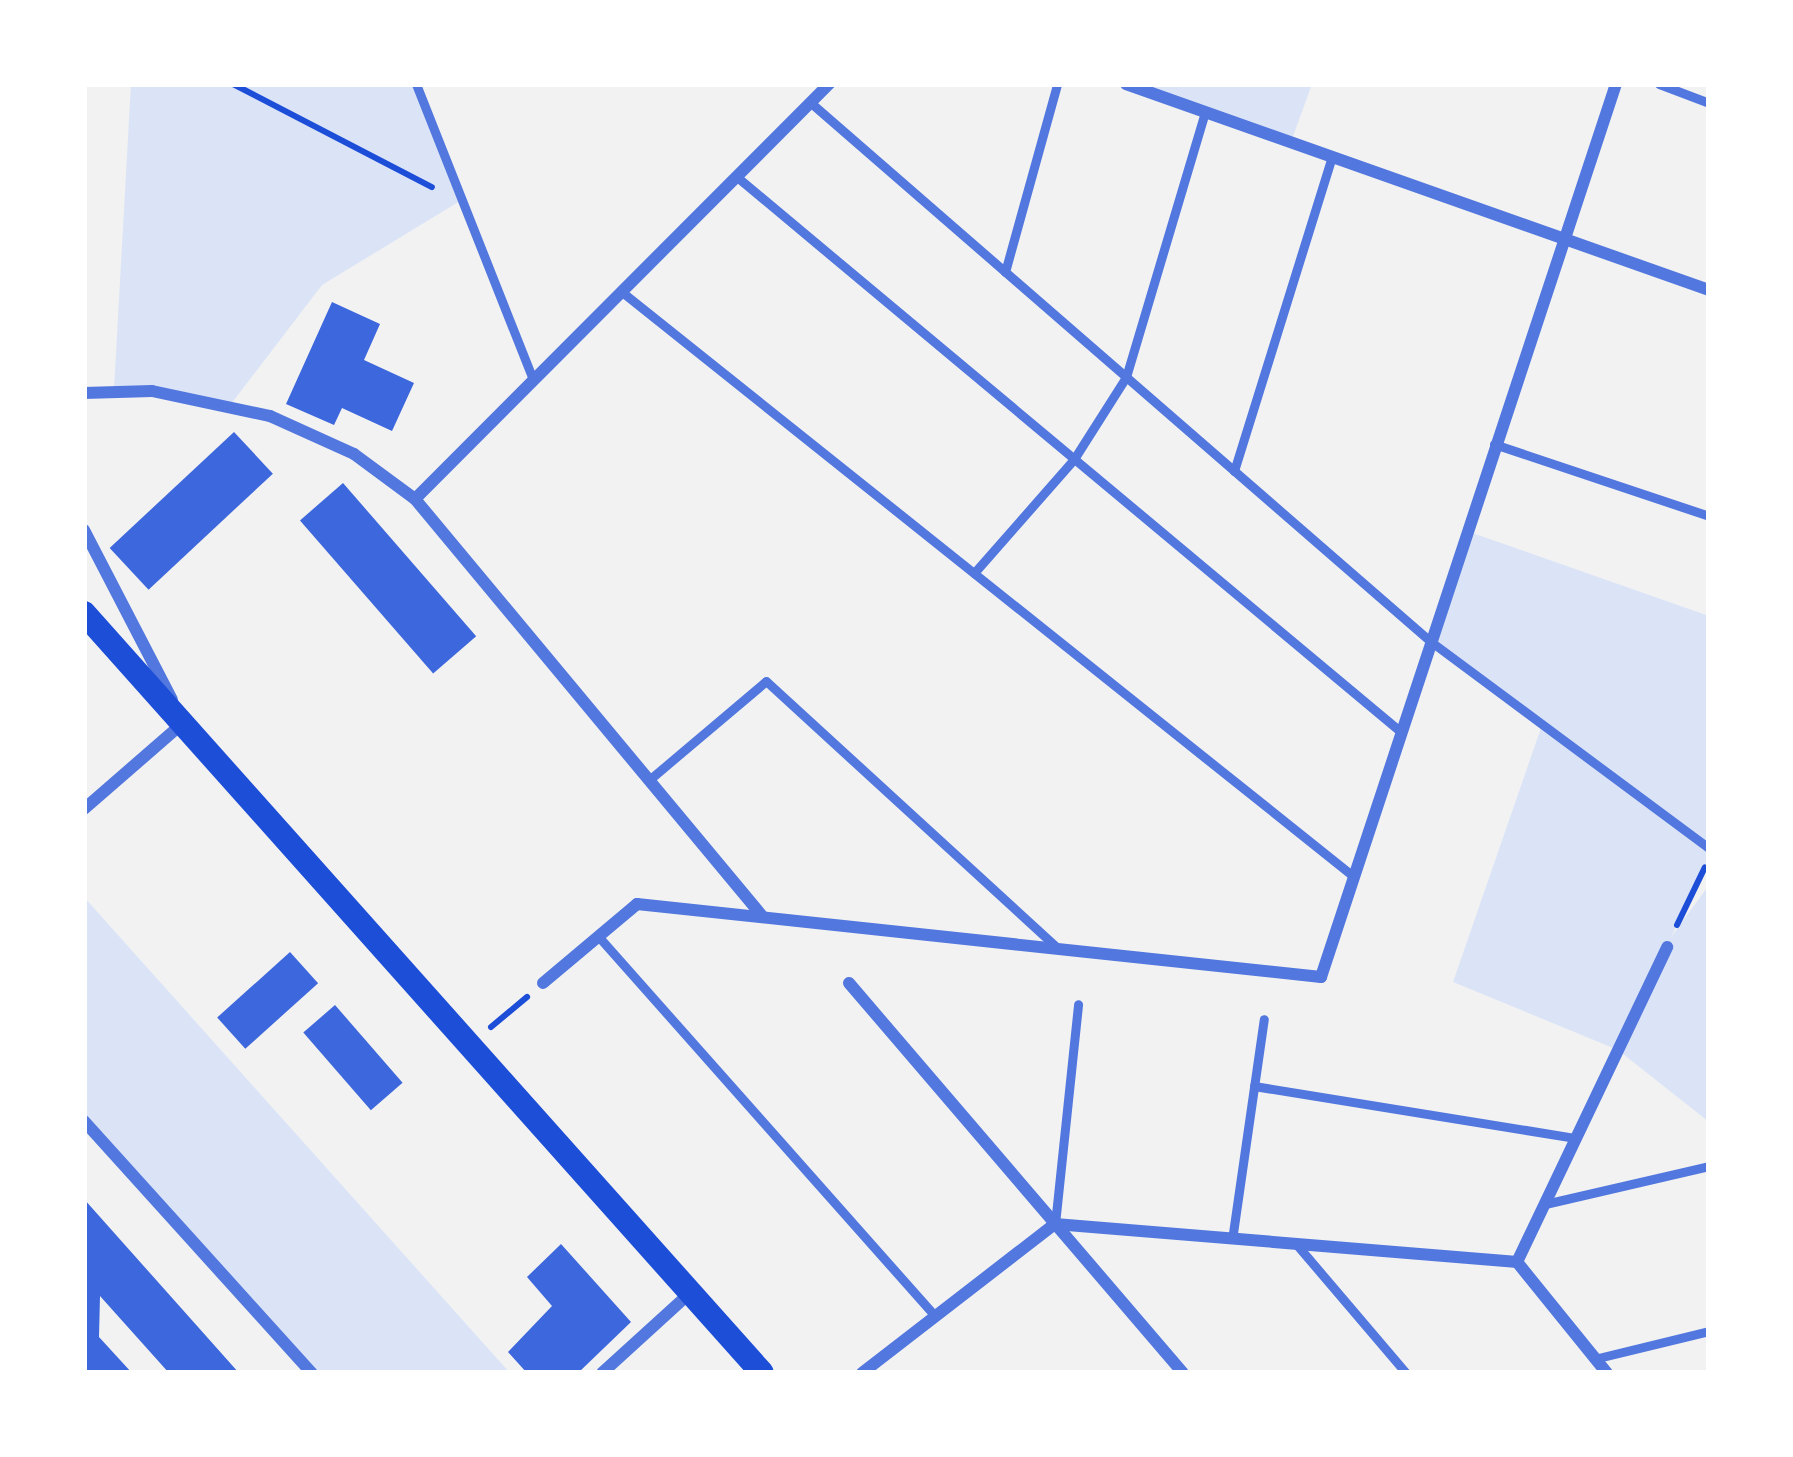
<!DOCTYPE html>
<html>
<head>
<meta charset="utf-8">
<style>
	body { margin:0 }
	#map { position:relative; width:1793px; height:1457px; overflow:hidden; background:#f2f2f2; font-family:Manrope,sans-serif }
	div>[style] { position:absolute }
	.green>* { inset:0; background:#dbe4f7 }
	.building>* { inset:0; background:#3d67dc; transform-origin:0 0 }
	.path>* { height:6px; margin:-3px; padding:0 3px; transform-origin:3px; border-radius:3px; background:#1d4ed8 }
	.service>* { height:9px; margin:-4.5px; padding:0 4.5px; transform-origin:4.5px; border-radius:4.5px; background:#5277de }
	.minor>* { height:12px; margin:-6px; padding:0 6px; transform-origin:6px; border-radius:6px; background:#5277de }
	.secondary>* { height:24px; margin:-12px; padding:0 12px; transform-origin:12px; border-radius:12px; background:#1d4ed8 }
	span { translate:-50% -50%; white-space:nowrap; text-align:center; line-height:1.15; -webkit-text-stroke:12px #fff; paint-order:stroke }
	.frame { position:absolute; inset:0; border:87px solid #fff; pointer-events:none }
</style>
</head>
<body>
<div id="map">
	<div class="green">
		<div style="clip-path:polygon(131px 84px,416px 84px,460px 201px,322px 285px,231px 404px,114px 389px)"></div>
		<div style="clip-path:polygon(1126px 84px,1312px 84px,1291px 142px)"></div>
		<div style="clip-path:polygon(1467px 531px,1709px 616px,1709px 858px,1671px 937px,1709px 885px,1709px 1122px,1618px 1050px,1453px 982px,1542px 725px,1430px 641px)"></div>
		<div style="clip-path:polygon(84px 897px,510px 1373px,312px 1373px,84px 1121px)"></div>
	</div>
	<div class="building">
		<div style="clip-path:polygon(332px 302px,380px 324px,364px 360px,414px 383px,392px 431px,342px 408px,334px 425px,286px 404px)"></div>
		<div style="left:234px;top:432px;width:57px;height:170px;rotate:47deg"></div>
		<div style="left:343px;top:483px;width:203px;height:57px;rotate:49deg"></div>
		<div style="left:290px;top:952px;width:42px;height:98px;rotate:48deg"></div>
		<div style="left:335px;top:1005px;width:103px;height:42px;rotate:49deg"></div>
		<div style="clip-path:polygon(84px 1199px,239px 1373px,169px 1373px,100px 1296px,99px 1337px,132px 1373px,84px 1373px)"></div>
		<div style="clip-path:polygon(561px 1244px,631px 1322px,578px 1373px,527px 1373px,508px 1352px,552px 1306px,527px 1277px)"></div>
	</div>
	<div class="path">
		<div style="left:233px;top:84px;width:224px;rotate:27.4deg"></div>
		<div style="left:1677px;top:925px;width:64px;rotate:-64.2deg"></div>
		<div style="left:491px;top:1027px;width:47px;rotate:-39.8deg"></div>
	</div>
	<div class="service">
		<div style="left:416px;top:84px;width:318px;rotate:68.4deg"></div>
		<div style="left:1659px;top:84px;width:53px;rotate:20.8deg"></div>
		<div style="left:811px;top:103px;width:820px;rotate:41deg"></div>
		<div style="left:1430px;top:641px;width:347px;rotate:36.6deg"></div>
		<div style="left:737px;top:177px;width:865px;rotate:39.89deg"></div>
		<div style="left:1005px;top:272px;width:195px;rotate:-74.5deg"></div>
		<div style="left:622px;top:292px;width:936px;rotate:38.62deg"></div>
		<div style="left:1494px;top:444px;width:227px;rotate:18.5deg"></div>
		<div style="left:1234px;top:471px;width:329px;rotate:-72.7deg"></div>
		<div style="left:974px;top:573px;width:152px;rotate:-48.7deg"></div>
		<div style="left:1074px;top:459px;width:97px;rotate:-57.6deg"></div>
		<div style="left:1126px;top:377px;width:277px;rotate:-73.4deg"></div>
		<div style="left:649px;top:780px;width:153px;rotate:-40.2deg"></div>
		<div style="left:766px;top:681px;width:394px;rotate:42.5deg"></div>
		<div style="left:598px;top:936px;width:508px;rotate:48.43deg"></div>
		<div style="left:1254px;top:1086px;width:326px;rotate:9.2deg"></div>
		<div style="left:1545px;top:1204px;width:168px;rotate:-13deg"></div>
		<div style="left:1055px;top:1224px;width:221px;rotate:-84deg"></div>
		<div style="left:1233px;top:1233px;width:216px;rotate:-81.8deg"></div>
		<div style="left:1297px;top:1245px;width:168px;rotate:49.6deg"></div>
		<div style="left:1594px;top:1359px;width:118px;rotate:-13.7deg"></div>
	</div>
	<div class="minor">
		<div style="left:1126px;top:84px;width:618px;rotate:19.46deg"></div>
		<div style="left:84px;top:393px;width:68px;rotate:-1.7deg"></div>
		<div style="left:152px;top:391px;width:121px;rotate:12deg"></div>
		<div style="left:270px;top:416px;width:92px;rotate:24.3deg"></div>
		<div style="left:354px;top:454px;width:76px;rotate:36.4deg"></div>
		<div style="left:415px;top:499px;width:586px;rotate:-45.07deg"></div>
		<div style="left:415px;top:499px;width:544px;rotate:50.22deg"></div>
		<div style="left:84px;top:530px;width:191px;rotate:62.6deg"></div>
		<div style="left:84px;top:809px;width:131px;rotate:-41deg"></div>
		<div style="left:543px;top:983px;width:123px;rotate:-40deg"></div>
		<div style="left:637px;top:904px;width:688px;rotate:6.09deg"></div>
		<div style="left:1321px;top:977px;width:940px;rotate:-71.72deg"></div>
		<div style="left:849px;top:983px;width:513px;rotate:49.42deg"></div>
		<div style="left:84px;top:1121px;width:340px;rotate:47.9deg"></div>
		<div style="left:1517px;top:1262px;width:143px;rotate:51deg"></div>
		<div style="left:602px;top:1373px;width:119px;rotate:-42.3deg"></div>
		<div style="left:862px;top:1373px;width:244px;rotate:-37.7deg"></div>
		<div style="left:1055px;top:1224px;width:464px;rotate:4.7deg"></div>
		<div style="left:1517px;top:1262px;width:349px;rotate:-64.5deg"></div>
	</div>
	<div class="secondary">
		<div style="left:84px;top:613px;width:1018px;rotate:48.26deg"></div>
	</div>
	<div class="frame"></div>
</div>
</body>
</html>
